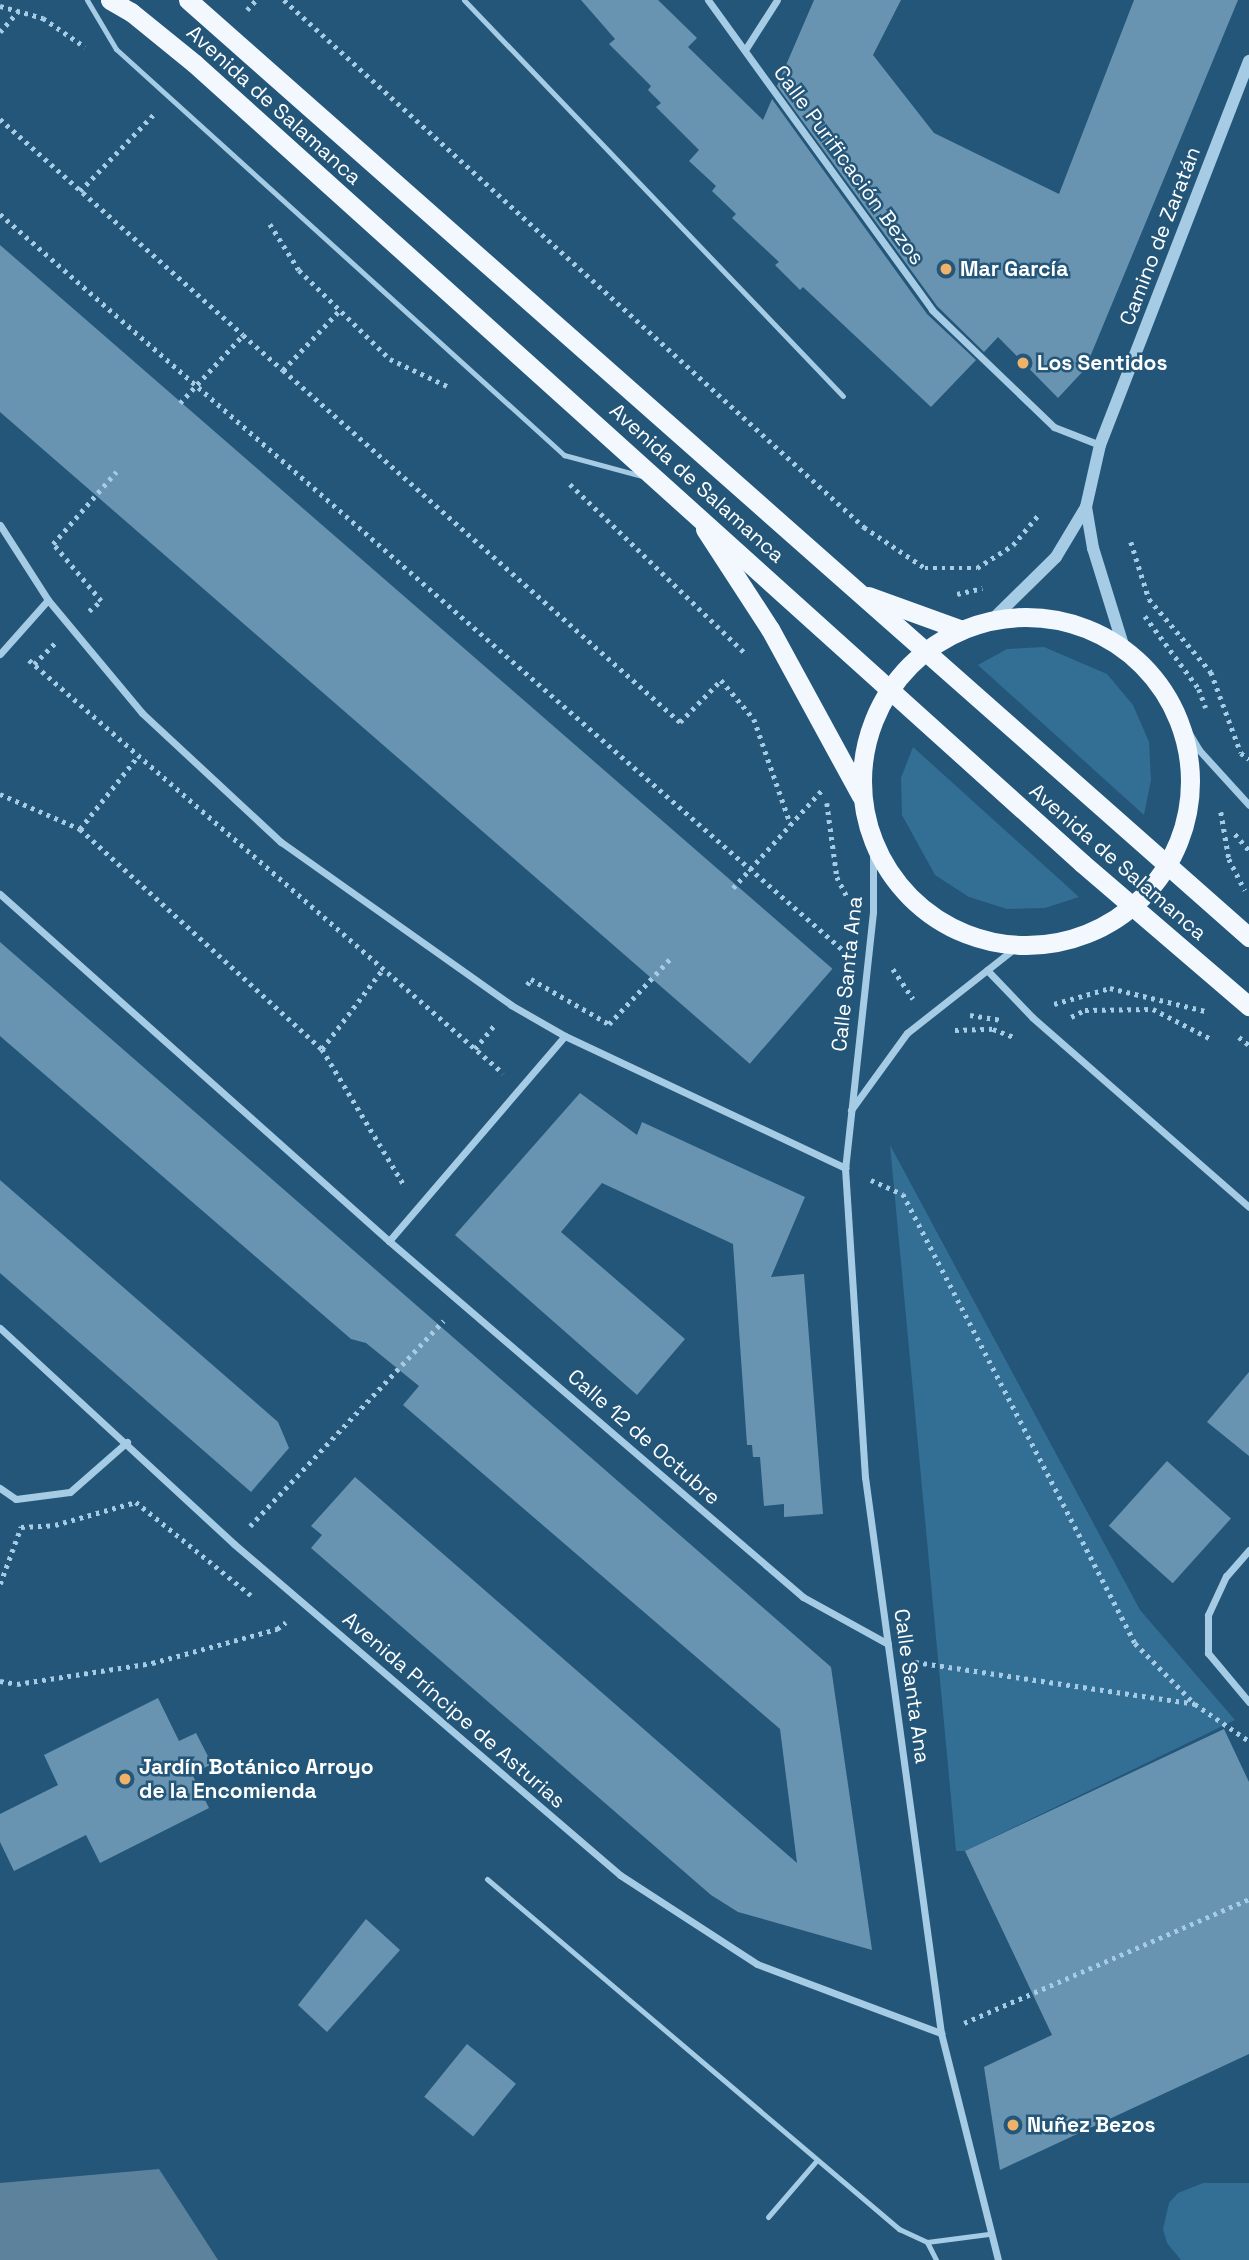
<!DOCTYPE html>
<html>
<head>
<meta charset="utf-8">
<style>
	body { margin:0 }
	#map { position:relative; width:1249px; height:2260px; overflow:hidden; background:#235678; font-family:"Space Grotesk",sans-serif }
	div>[style] { position:absolute }
	.green>* { inset:0; background:#336f94 }
	.water>* { inset:0; background:#5d829c }
	.building>* { inset:0; background:#6894b1; transform-origin:0 0 }
	.path>* { height:4.5px; margin-top:-2.25px; transform-origin:0; background:repeating-linear-gradient(90deg,#a5cce4 0 3.5px,transparent 0 8.5px) }
	.service>* { height:5px; margin:-2.5px; padding:0 2.5px; transform-origin:2.5px; border-radius:2.5px; background:#a5cce4 }
	.minor>* { height:7px; margin:-3.5px; padding:0 3.5px; transform-origin:3.5px; border-radius:3.5px; background:#a5cce4 }
	.tertiary>* { height:12px; margin:-6px; padding:0 6px; transform-origin:6px; border-radius:6px; background:#a5cce4 }
	.trunk>* { height:19px; margin:-9.5px; padding:0 9.5px; transform-origin:9.5px; border-radius:9.5px; background:#f2f8fe }
	.trunk>.ring { margin:-9.5px; padding:0; box-sizing:content-box; background:none; border:19px solid #f2f8fe; border-radius:50% }
	.dots>* { width:19px; height:19px; translate:-50% -50%; box-sizing:border-box; border:4px solid #235678; border-radius:50% }
	span { translate:-50% -50%; white-space:nowrap; text-align:center; line-height:1.15; -webkit-text-stroke:5px #235678; paint-order:stroke }
	.street-label { font-size:21px; color:#fff }
	.poi-label { font-size:21px; color:#fff; font-weight:700 }
	.left { translate:0 -50%; text-align:left }
</style>
</head>
<body>
<div id="map">
	<div class="green">
		<div style="clip-path:polygon(1044px 647px,1107px 674px,1133px 705px,1149px 742px,1151px 780px,1144px 815px,978px 665px,1007px 649px)"></div>
		<div style="clip-path:polygon(913px 747px,1079px 897px,1045px 908px,1007px 909px,969px 897px,935px 875px,902px 815px,901px 778px)"></div>
		<div style="clip-path:polygon(890px 1145px,1140px 1610px,1235px 1720px,965px 1851px,956px 1851px)"></div>
		<div style="clip-path:polygon(1203px 2183px,1249px 2183px,1249px 2260px,1181px 2260px,1167px 2243px,1163px 2229px,1169px 2203px,1178px 2193px)"></div>
	</div>
	<div class="water">
		<div style="clip-path:polygon(159px 2169px,218px 2260px,0 2260px,0 2183px)"></div>
	</div>
	<div class="building">
		<div style="clip-path:polygon(581px 0,658px 0,697px 38px,688px 47px,763px 120px,772px 99px,927px 314px,976px 360px,931px 407px,803px 287px,800px 290px,775px 265px,779px 262px,732px 218px,736px 214px,712px 191px,716px 186px,689px 161px,699px 150px,656px 107px,661px 103px,648px 90px,651px 86px,609px 44px,615px 39px)"></div>
		<div style="clip-path:polygon(814px 0,901px 0,873px 55px,934px 133px,1059px 194px,1134px 0,1238px 0,1085px 369px,1058px 398px,998px 337px,984px 352px,937px 306px,777px 86px)"></div>
		<div style="left:0;top:245px;width:1103px;height:126px;rotate:41deg"></div>
		<div style="clip-path:polygon(0 942px,831px 1667px,872px 1950px,738px 1912px,711px 1895px,311px 1548px,322px 1535px,311px 1526px,355px 1477px,797px 1863px,780px 1729px,403px 1405px,419px 1386px,366px 1343px,351px 1339px,0 1036px)"></div>
		<div style="clip-path:polygon(580px 1093px,637px 1135px,642px 1122px,805px 1197px,771px 1277px,804px 1274px,823px 1514px,784px 1517px,784px 1504px,764px 1506px,760px 1457px,753px 1457px,752px 1445px,747px 1445px,733px 1244px,602px 1183px,561px 1232px,685px 1339px,637px 1395px,455px 1235px)"></div>
		<div style="clip-path:polygon(0 1180px,278px 1422px,289px 1448px,251px 1492px,0 1273px)"></div>
		<div style="clip-path:polygon(1249px 1372px,1249px 1456px,1207px 1422px)"></div>
		<div style="left:1167px;top:1461px;width:86px;height:87px;rotate:42deg"></div>
		<div style="clip-path:polygon(158px 1698px,179px 1741px,196px 1733px,212px 1764px,192px 1774px,209px 1808px,100px 1863px,86px 1835px,14px 1871px,0 1842px,0 1814px,58px 1785px,44px 1755px)"></div>
		<div style="clip-path:polygon(1224px 1729px,1249px 1782px,1249px 2054px,1000px 2170px,984px 2067px,1052px 2035px,965px 1851px)"></div>
		<div style="clip-path:polygon(366px 1919px,400px 1950px,327px 2032px,298px 2005px)"></div>
		<div style="left:467px;top:2044px;width:63px;height:68px;rotate:39deg"></div>
	</div>
	<div class="path">
		<div style="left:284px;top:0;width:784px;rotate:42.26deg"></div>
		<div style="left:864px;top:527px;width:73px;rotate:33.9deg"></div>
		<div style="left:925px;top:568px;width:52px"></div>
		<div style="left:977px;top:568px;width:43px;rotate:-32.6deg"></div>
		<div style="left:1013px;top:545px;width:40px;rotate:-50deg"></div>
		<div style="left:0;top:6px;width:45px;rotate:15.6deg"></div>
		<div style="left:43px;top:18px;width:51px;rotate:34.6deg"></div>
		<div style="left:247px;top:10px;width:13px;rotate:-48deg"></div>
		<div style="left:0;top:32px;width:28px;rotate:-49deg"></div>
		<div style="left:0;top:119px;width:325px;rotate:41.6deg"></div>
		<div style="left:80px;top:191px;width:108px;rotate:-46.1deg"></div>
		<div style="left:0;top:214px;width:1119px;rotate:41.12deg"></div>
		<div style="left:270px;top:224px;width:54px;rotate:57.8deg"></div>
		<div style="left:299px;top:270px;width:127px;rotate:44.4deg"></div>
		<div style="left:390px;top:359px;width:65px;rotate:25.4deg"></div>
		<div style="left:283px;top:370px;width:531px;rotate:41.56deg"></div>
		<div style="left:680px;top:722px;width:59px;rotate:-45.7deg"></div>
		<div style="left:721px;top:680px;width:51px;rotate:49.8deg"></div>
		<div style="left:754px;top:719px;width:112px;rotate:70.8deg"></div>
		<div style="left:180px;top:403px;width:93px;rotate:-47.2deg"></div>
		<div style="left:243px;top:335px;width:53px;rotate:41.2deg"></div>
		<div style="left:283px;top:370px;width:83px;rotate:-46.5deg"></div>
		<div style="left:570px;top:484px;width:243px;rotate:44deg"></div>
		<div style="left:1131px;top:542px;width:60px;rotate:72.5deg"></div>
		<div style="left:1149px;top:599px;width:96px;rotate:49.7deg"></div>
		<div style="left:1211px;top:672px;width:86px;rotate:69.7deg"></div>
		<div style="left:1241px;top:753px;width:10px;rotate:37deg"></div>
		<div style="left:957px;top:594px;width:26px;rotate:-13deg"></div>
		<div style="left:89px;top:611px;width:16px;rotate:-40deg"></div>
		<div style="left:101px;top:601px;width:75px;rotate:-130.1deg"></div>
		<div style="left:53px;top:544px;width:96px;rotate:-48.8deg"></div>
		<div style="left:1145px;top:616px;width:91px;rotate:53.5deg"></div>
		<div style="left:1199px;top:689px;width:20px;rotate:70deg"></div>
		<div style="left:29px;top:660px;width:629px;rotate:41.07deg"></div>
		<div style="left:34px;top:664px;width:30px;rotate:-45deg"></div>
		<div style="left:0;top:794px;width:87px;rotate:23.6deg"></div>
		<div style="left:80px;top:829px;width:327px;rotate:42.3deg"></div>
		<div style="left:322px;top:1049px;width:159px;rotate:58.9deg"></div>
		<div style="left:827px;top:803px;width:75px;rotate:82.3deg"></div>
		<div style="left:837px;top:877px;width:22px;rotate:63deg"></div>
		<div style="left:1221px;top:812px;width:48px;rotate:80.3deg"></div>
		<div style="left:1229px;top:859px;width:35px;rotate:63deg"></div>
		<div style="left:80px;top:829px;width:93px;rotate:-51.5deg"></div>
		<div style="left:1235px;top:834px;width:21px;rotate:49deg"></div>
		<div style="left:733px;top:888px;width:132px;rotate:-47.8deg"></div>
		<div style="left:893px;top:969px;width:36px;rotate:56deg"></div>
		<div style="left:527px;top:985px;width:7px;rotate:-56deg"></div>
		<div style="left:531px;top:979px;width:90px;rotate:30deg"></div>
		<div style="left:609px;top:1024px;width:91px;rotate:-46.8deg"></div>
		<div style="left:1054px;top:1004px;width:58px;rotate:-15.9deg"></div>
		<div style="left:1110px;top:988px;width:98px;rotate:13.6deg"></div>
		<div style="left:970px;top:1015px;width:30px;rotate:9deg"></div>
		<div style="left:1071px;top:1017px;width:16px;rotate:-27deg"></div>
		<div style="left:1085px;top:1010px;width:68px;rotate:-0.8deg"></div>
		<div style="left:1153px;top:1009px;width:65px;rotate:27.3deg"></div>
		<div style="left:955px;top:1030px;width:38px;rotate:-2deg"></div>
		<div style="left:993px;top:1029px;width:22px;rotate:21deg"></div>
		<div style="left:1239px;top:1037px;width:13px;rotate:39deg"></div>
		<div style="left:322px;top:1049px;width:101px;rotate:-52.7deg"></div>
		<div style="left:475px;top:1049px;width:32px;rotate:-51deg"></div>
		<div style="left:871px;top:1180px;width:35px;rotate:24deg"></div>
		<div style="left:903px;top:1194px;width:505px;rotate:62.67deg"></div>
		<div style="left:1135px;top:1643px;width:86px;rotate:45.5deg"></div>
		<div style="left:250px;top:1526px;width:282px;rotate:-46.7deg"></div>
		<div style="left:0;top:1584px;width:61px;rotate:-69.8deg"></div>
		<div style="left:21px;top:1527px;width:34px;rotate:-3deg"></div>
		<div style="left:55px;top:1525px;width:84px;rotate:-15.9deg"></div>
		<div style="left:136px;top:1502px;width:148px;rotate:39deg"></div>
		<div style="left:915px;top:1662px;width:283px;rotate:8.5deg"></div>
		<div style="left:1195px;top:1704px;width:65px;rotate:34.4deg"></div>
		<div style="left:0;top:1681px;width:17px;rotate:10deg"></div>
		<div style="left:17px;top:1684px;width:137px;rotate:-8.8deg"></div>
		<div style="left:152px;top:1663px;width:130px;rotate:-15.2deg"></div>
		<div style="left:277px;top:1629px;width:11px;rotate:-38deg"></div>
		<div style="left:964px;top:2023px;width:311px;rotate:-23.5deg"></div>
	</div>
	<div class="service">
		<div style="left:87px;top:0;width:57px;rotate:59.4deg"></div>
		<div style="left:116px;top:49px;width:605px;rotate:42.18deg"></div>
		<div style="left:564px;top:455px;width:81px;rotate:15.1deg"></div>
		<div style="left:464px;top:0;width:548px;rotate:46.26deg"></div>
		<div style="left:487px;top:1879px;width:541px;rotate:40.35deg"></div>
		<div style="left:899px;top:2229px;width:31px;rotate:25deg"></div>
		<div style="left:927px;top:2242px;width:62px;rotate:-7.5deg"></div>
		<div style="left:768px;top:2217px;width:75px;rotate:-49.3deg"></div>
		<div style="left:927px;top:2242px;width:20px;rotate:63deg"></div>
	</div>
	<div class="minor">
		<div style="left:708px;top:0;width:382px;rotate:54.1deg"></div>
		<div style="left:932px;top:310px;width:169px;rotate:43.8deg"></div>
		<div style="left:1054px;top:427px;width:49px;rotate:21.4deg"></div>
		<div style="left:745px;top:50px;width:59px;rotate:-57.4deg"></div>
		<div style="left:0;top:525px;width:89px;rotate:57.4deg"></div>
		<div style="left:48px;top:600px;width:147px;rotate:50.2deg"></div>
		<div style="left:142px;top:713px;width:190px;rotate:42.9deg"></div>
		<div style="left:281px;top:842px;width:282px;rotate:35.3deg"></div>
		<div style="left:511px;top:1005px;width:62px;rotate:29.9deg"></div>
		<div style="left:565px;top:1036px;width:310px;rotate:25.2deg"></div>
		<div style="left:0;top:654px;width:72px;rotate:-48.4deg"></div>
		<div style="left:1174px;top:708px;width:49px;rotate:59.2deg"></div>
		<div style="left:1199px;top:750px;width:74px;rotate:47.7deg"></div>
		<div style="left:873px;top:841px;width:71px;rotate:90deg"></div>
		<div style="left:873px;top:912px;width:258px;rotate:96.2deg"></div>
		<div style="left:845px;top:1168px;width:310px;rotate:86.3deg"></div>
		<div style="left:865px;top:1477px;width:561px;rotate:82.22deg"></div>
		<div style="left:941px;top:2033px;width:234px;rotate:75.9deg"></div>
		<div style="left:0;top:894px;width:521px;rotate:41.73deg"></div>
		<div style="left:389px;top:1241px;width:546px;rotate:40.69deg"></div>
		<div style="left:803px;top:1597px;width:97px;rotate:28.9deg"></div>
		<div style="left:987px;top:970px;width:65px;rotate:46.2deg"></div>
		<div style="left:1032px;top:1017px;width:288px;rotate:41.2deg"></div>
		<div style="left:851px;top:1110px;width:95px;rotate:-54deg"></div>
		<div style="left:907px;top:1033px;width:137px;rotate:-38.2deg"></div>
		<div style="left:389px;top:1241px;width:270px;rotate:-49.4deg"></div>
		<div style="left:0;top:1328px;width:318px;rotate:42.7deg"></div>
		<div style="left:234px;top:1544px;width:508px;rotate:40.61deg"></div>
		<div style="left:620px;top:1875px;width:163px;rotate:33deg"></div>
		<div style="left:757px;top:1964px;width:197px;rotate:20.6deg"></div>
		<div style="left:0;top:1488px;width:19px;rotate:35deg"></div>
		<div style="left:16px;top:1499px;width:54px;rotate:-7.4deg"></div>
		<div style="left:70px;top:1492px;width:76px;rotate:-41.3deg"></div>
		<div style="left:1249px;top:1550px;width:35px;rotate:131deg"></div>
		<div style="left:1226px;top:1576px;width:43px;rotate:114.8deg"></div>
		<div style="left:1208px;top:1615px;width:38px;rotate:90deg"></div>
		<div style="left:1208px;top:1653px;width:64px;rotate:50.1deg"></div>
	</div>
	<div class="tertiary">
		<div style="left:1086px;top:507px;width:42px;rotate:80.3deg"></div>
		<div style="left:1093px;top:548px;width:105px;rotate:72.8deg"></div>
		<div style="left:994px;top:618px;width:87px;rotate:-44.5deg"></div>
		<div style="left:1056px;top:557px;width:58px;rotate:-59deg"></div>
		<div style="left:1086px;top:507px;width:64px;rotate:-77.3deg"></div>
		<div style="left:1100px;top:445px;width:412px;rotate:-68.8deg"></div>
	</div>
	<div class="trunk">
		<div style="left:110px;top:0;width:24px;rotate:30deg"></div>
		<div style="left:131px;top:12px;width:82px;rotate:39.1deg"></div>
		<div style="left:195px;top:64px;width:1194px;rotate:42.01deg"></div>
		<div style="left:1082px;top:863px;width:220px;rotate:40.6deg"></div>
		<div style="left:188px;top:0;width:1416px;rotate:41.45deg"></div>
		<div style="left:705px;top:529px;width:119px;rotate:57deg"></div>
		<div style="left:770px;top:629px;width:190px;rotate:61.4deg"></div>
		<div style="left:868px;top:596px;width:97px;rotate:19.9deg"></div>
		<div class="ring" style="left:862px;top:617px;width:309px;height:309px"></div>
	</div>
	<div class="dots">
		<div style="left:946px;top:269px;background:#efb268"></div>
		<div style="left:1023px;top:363px;background:#efb268"></div>
		<div style="left:125px;top:1779px;background:#efb268"></div>
		<div style="left:1013px;top:2125px;background:#efb268"></div>
	</div>
	<div class="street-label">
		<span style="left:274px;top:105px;rotate:42deg">Avenida de Salamanca</span>
		<span style="left:849px;top:165px;rotate:54deg">Calle Purificación Bezos</span>
		<span style="left:1160px;top:236px;rotate:-69deg">Camino de Zaratán</span>
		<span style="left:697px;top:483px;rotate:42deg">Avenida de Salamanca</span>
		<span style="left:1118px;top:862px;rotate:41deg">Avenida de Salamanca</span>
		<span style="left:847px;top:974px;rotate:-84deg">Calle Santa Ana</span>
		<span style="left:644px;top:1437px;rotate:41deg">Calle 12 de Octubre</span>
		<span style="left:912px;top:1686px;rotate:82deg">Calle Santa Ana</span>
		<span style="left:454px;top:1710px;rotate:41deg">Avenida Príncipe de Asturias</span>
	</div>
	<div class="poi-label">
		<span class="left" style="left:960px;top:269px">Mar García</span>
		<span class="left" style="left:1037px;top:363px">Los Sentidos</span>
		<span class="left" style="left:139px;top:1779px">Jardín Botánico Arroyo<br>de la Encomienda</span>
		<span class="left" style="left:1027px;top:2125px">Nuñez Bezos</span>
	</div>
</div>
</body>
</html>
